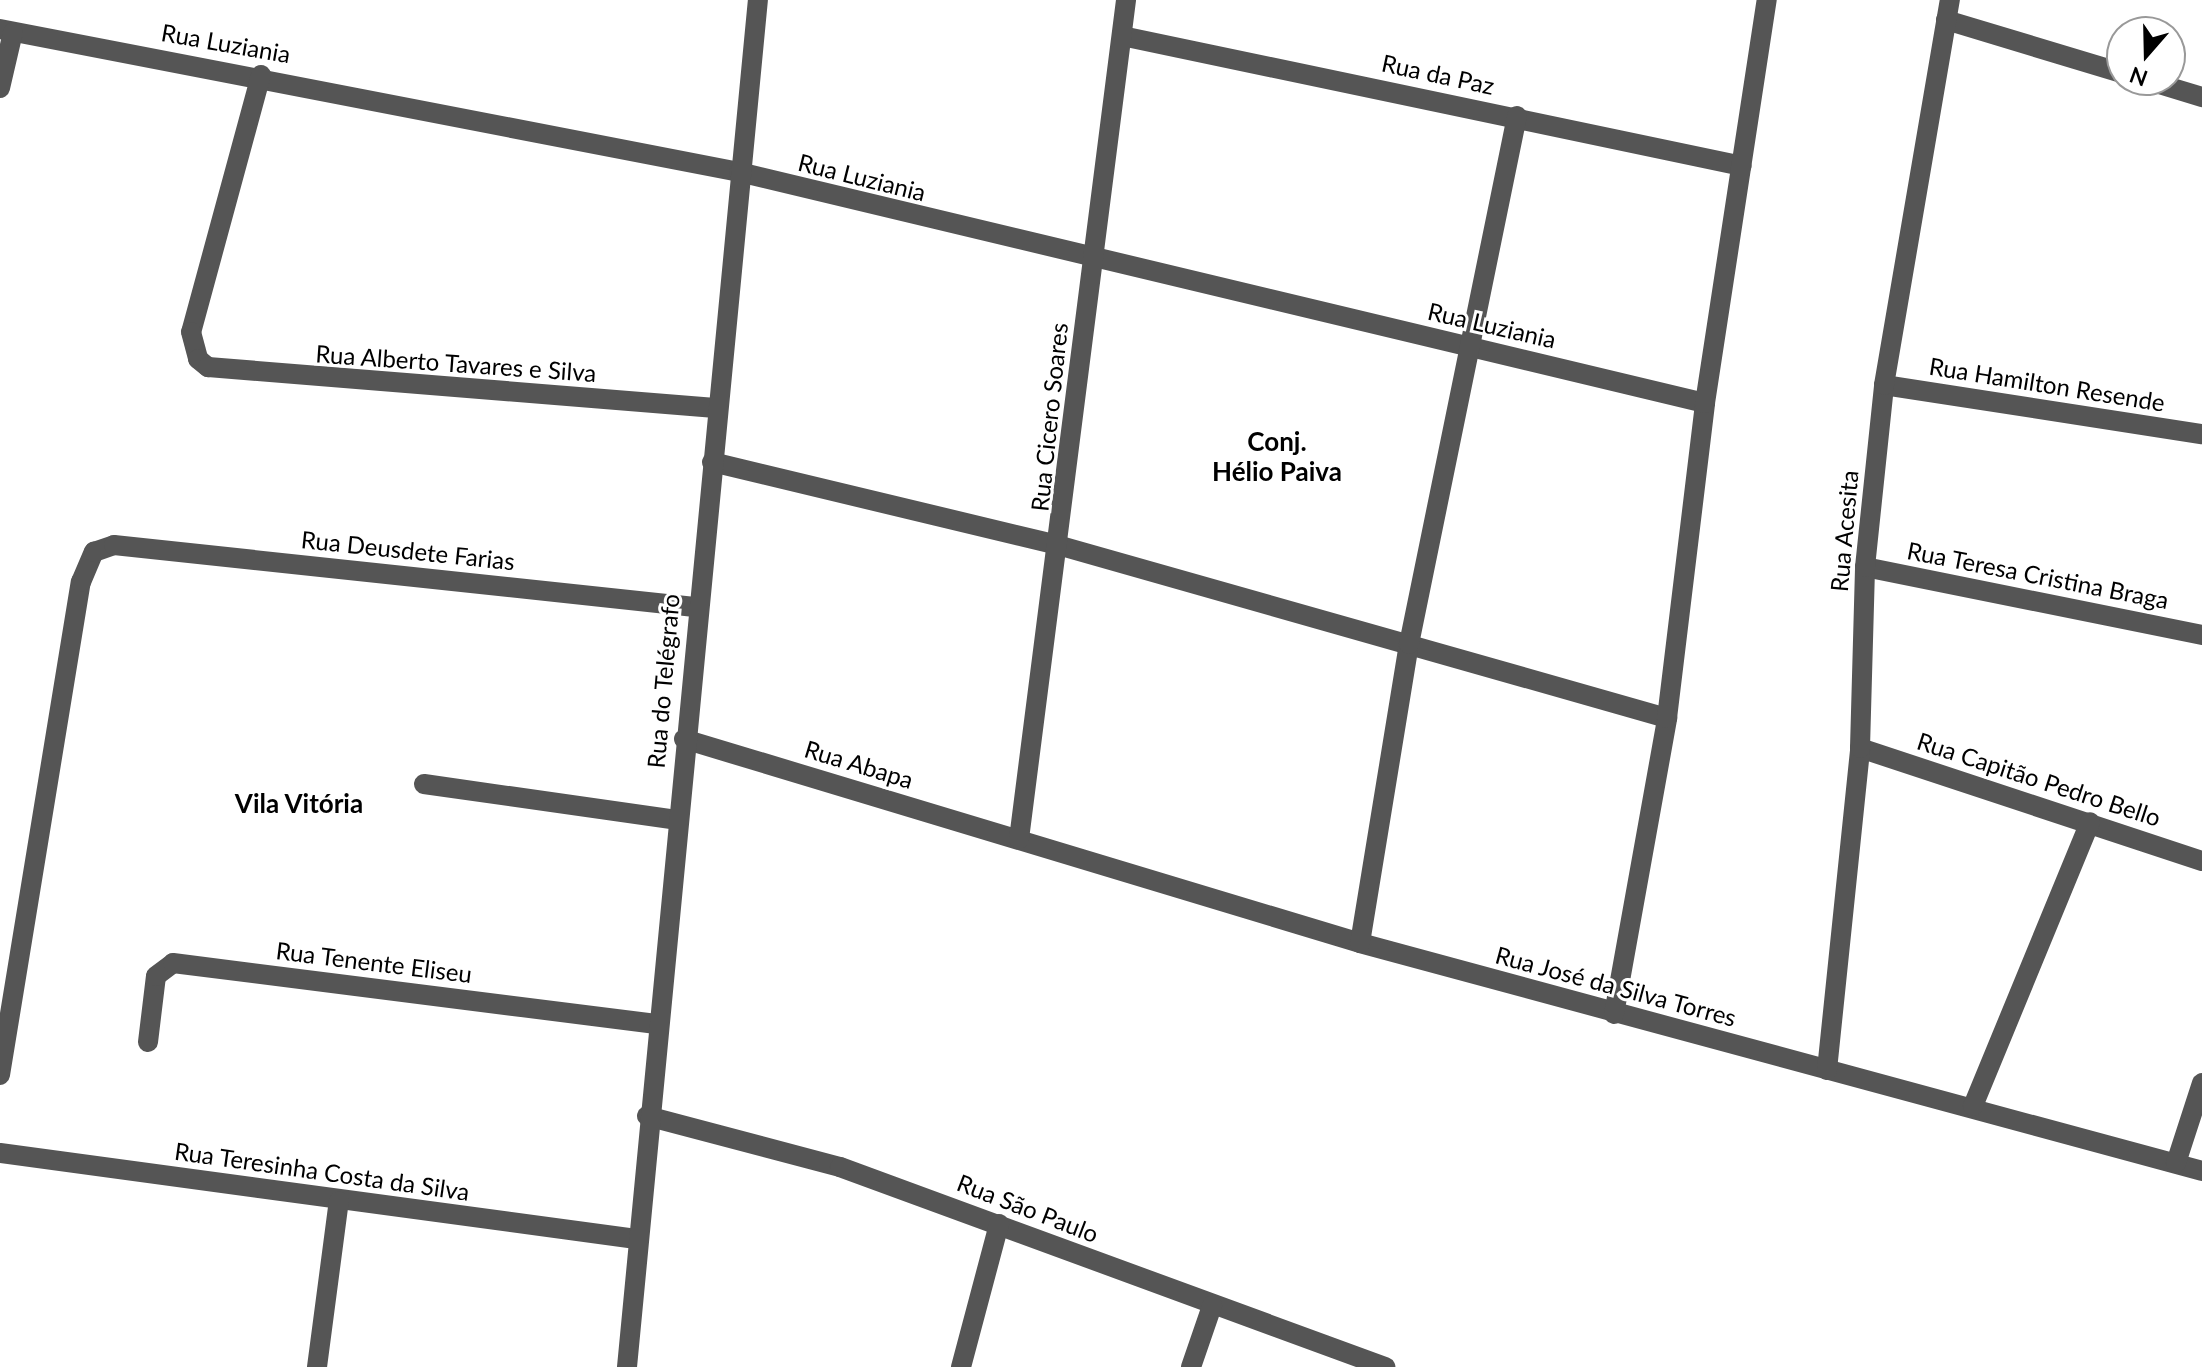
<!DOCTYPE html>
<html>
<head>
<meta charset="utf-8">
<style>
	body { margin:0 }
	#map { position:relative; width:2202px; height:1367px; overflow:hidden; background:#fff; font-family:Lato,sans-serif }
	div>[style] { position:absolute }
	.minor>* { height:20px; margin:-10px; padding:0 10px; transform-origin:10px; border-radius:10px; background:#555 }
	span { translate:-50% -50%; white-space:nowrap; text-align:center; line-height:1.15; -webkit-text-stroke:6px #fff; paint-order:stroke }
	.street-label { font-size:24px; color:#000 }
	.neighbourhood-label { font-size:26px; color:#000; font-weight:700 }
	.north { position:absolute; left:2106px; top:16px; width:80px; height:80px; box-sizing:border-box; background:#fff; border:2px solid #999; border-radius:50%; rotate:200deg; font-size:22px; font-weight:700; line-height:32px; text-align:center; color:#000 }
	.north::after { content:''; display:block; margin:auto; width:28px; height:36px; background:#000; clip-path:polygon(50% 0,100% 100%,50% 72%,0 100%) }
</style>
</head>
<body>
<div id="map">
	<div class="minor">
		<div style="left:1946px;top:20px;width:184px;rotate:16.8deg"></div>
		<div style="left:0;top:29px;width:753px;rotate:10.95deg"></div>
		<div style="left:739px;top:172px;width:993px;rotate:13.45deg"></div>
		<div style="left:1122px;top:36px;width:633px;rotate:11.84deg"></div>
		<div style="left:261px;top:75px;width:266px;rotate:105.2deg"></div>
		<div style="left:191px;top:332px;width:28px;rotate:75deg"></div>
		<div style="left:198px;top:359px;width:13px;rotate:39deg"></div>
		<div style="left:208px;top:367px;width:509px;rotate:4.62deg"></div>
		<div style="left:2146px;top:80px;width:59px;rotate:16.9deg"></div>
		<div style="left:0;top:88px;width:57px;rotate:-76.9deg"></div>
		<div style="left:1884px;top:385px;width:322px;rotate:8.8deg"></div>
		<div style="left:712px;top:462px;width:359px;rotate:13.5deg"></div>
		<div style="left:1061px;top:546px;width:630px;rotate:15.85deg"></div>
		<div style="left:1865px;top:567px;width:344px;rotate:11.4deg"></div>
		<div style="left:684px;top:739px;width:706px;rotate:16.79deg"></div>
		<div style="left:1360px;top:943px;width:872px;rotate:15.15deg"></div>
		<div style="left:1860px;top:748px;width:360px;rotate:18.3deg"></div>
		<div style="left:424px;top:784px;width:255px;rotate:8.1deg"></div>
		<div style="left:1019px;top:839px;width:846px;rotate:-82.73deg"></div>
		<div style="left:1360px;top:943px;width:303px;rotate:-80.7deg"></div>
		<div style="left:1409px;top:644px;width:539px;rotate:-78.44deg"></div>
		<div style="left:1614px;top:1014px;width:301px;rotate:-79.8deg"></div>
		<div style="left:1667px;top:718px;width:317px;rotate:-83.1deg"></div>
		<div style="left:1705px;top:403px;width:408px;rotate:-81.3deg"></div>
		<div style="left:148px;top:1042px;width:66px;rotate:-83.1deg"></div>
		<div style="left:156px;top:976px;width:21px;rotate:-37deg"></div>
		<div style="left:173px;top:963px;width:487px;rotate:7.2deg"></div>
		<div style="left:1827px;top:1070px;width:324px;rotate:-84.1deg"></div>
		<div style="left:1860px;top:748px;width:181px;rotate:-88.4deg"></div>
		<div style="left:1865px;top:567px;width:183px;rotate:-84deg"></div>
		<div style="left:1884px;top:385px;width:391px;rotate:-80.3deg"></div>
		<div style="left:0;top:1075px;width:500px;rotate:-80.7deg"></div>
		<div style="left:81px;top:582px;width:33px;rotate:-67deg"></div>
		<div style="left:94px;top:552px;width:21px;rotate:-19deg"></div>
		<div style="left:114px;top:545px;width:584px;rotate:6.09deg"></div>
		<div style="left:1973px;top:1106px;width:307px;rotate:-67.6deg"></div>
		<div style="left:647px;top:1116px;width:200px;rotate:14.8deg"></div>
		<div style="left:840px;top:1167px;width:581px;rotate:20.15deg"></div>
		<div style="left:0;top:1153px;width:642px;rotate:7.7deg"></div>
		<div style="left:2176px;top:1163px;width:84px;rotate:-72deg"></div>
		<div style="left:317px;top:1367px;width:167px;rotate:-82.5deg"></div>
		<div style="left:627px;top:1367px;width:1373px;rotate:-84.53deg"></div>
		<div style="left:961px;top:1367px;width:148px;rotate:-75.1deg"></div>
		<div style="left:1191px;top:1367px;width:65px;rotate:-71deg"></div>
	</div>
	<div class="street-label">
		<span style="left:226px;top:43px;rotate:10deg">Rua Luziania</span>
		<span style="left:1438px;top:74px;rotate:12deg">Rua da Paz</span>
		<span style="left:862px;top:177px;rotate:14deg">Rua Luziania</span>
		<span style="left:1492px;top:325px;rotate:13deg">Rua Luziania</span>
		<span style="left:456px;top:363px;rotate:4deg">Rua Alberto Tavares e Silva</span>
		<span style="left:2047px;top:384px;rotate:9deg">Rua Hamilton Resende</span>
		<span style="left:1049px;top:417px;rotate:-84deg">Rua Cicero Soares</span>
		<span style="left:1844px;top:531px;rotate:-85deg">Rua Acesita</span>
		<span style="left:408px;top:550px;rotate:6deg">Rua Deusdete Farias</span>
		<span style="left:2038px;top:575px;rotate:11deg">Rua Teresa Cristina Braga</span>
		<span style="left:663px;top:681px;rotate:-85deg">Rua do Telégrafo</span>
		<span style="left:859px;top:764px;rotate:17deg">Rua Abapa</span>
		<span style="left:2039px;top:779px;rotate:18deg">Rua Capitão Pedro Bello</span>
		<span style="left:374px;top:962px;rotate:7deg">Rua Tenente Eliseu</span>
		<span style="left:1616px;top:986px;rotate:15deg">Rua José da Silva Torres</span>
		<span style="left:322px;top:1171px;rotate:8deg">Rua Teresinha Costa da Silva</span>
		<span style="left:1028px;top:1208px;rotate:21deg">Rua São Paulo</span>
	</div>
	<div class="neighbourhood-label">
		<span style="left:1277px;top:457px">Conj.<br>Hélio Paiva</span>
		<span style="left:299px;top:804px">Vila Vitória</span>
	</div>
	<div class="north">N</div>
</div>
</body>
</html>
